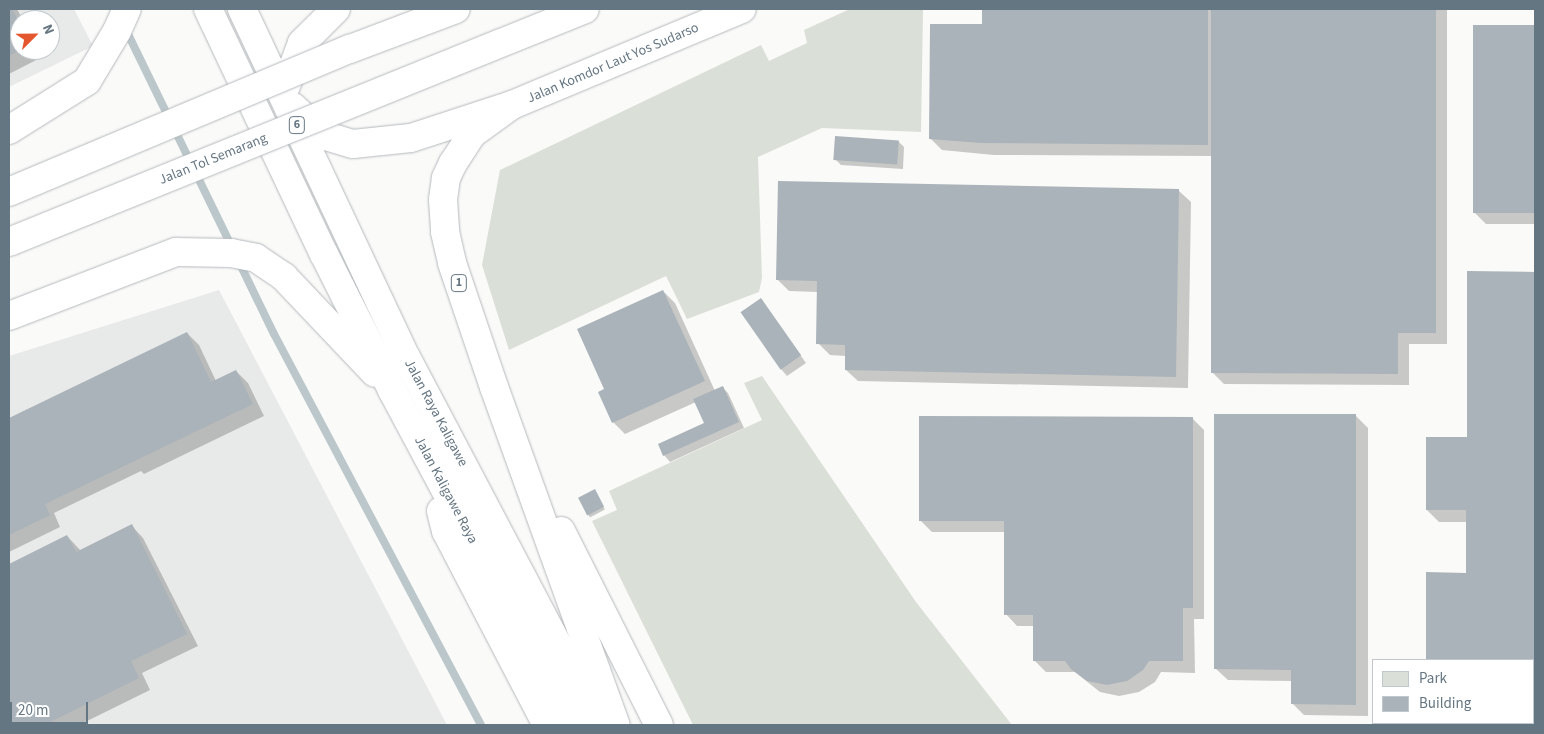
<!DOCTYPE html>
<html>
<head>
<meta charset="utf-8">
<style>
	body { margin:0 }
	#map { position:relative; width:1544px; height:734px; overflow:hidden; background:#fafaf8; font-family:"Source Sans 3",sans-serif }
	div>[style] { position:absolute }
	.built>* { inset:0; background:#e8e9e9 }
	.green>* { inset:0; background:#dadfd7 }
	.shadow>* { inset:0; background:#0003; transform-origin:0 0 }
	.stream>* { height:8px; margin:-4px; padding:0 4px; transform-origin:4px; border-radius:4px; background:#bbc7cb }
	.building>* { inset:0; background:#aab3b9; transform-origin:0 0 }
	.roads { filter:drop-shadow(0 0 1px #b4b9bd) drop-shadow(0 0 1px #b4b9bd) }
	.highway>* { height:28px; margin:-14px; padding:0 14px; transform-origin:14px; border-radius:14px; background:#fff }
	.bridges { filter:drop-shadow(0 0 1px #b4b9bd) drop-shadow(0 0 1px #b4b9bd) }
	.highway-bridge>* { height:28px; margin:-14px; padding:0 14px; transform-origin:14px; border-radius:14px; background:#fff }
	span { translate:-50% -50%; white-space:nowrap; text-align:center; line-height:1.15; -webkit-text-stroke:5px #fff; paint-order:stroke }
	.shield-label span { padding:1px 4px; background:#fff; border:1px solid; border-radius:4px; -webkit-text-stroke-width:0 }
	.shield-label { font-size:12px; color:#657683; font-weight:700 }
	.street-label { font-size:14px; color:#657683 }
	.frame { position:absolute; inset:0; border:10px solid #657683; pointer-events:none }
	.legend { position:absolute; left:1372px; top:659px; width:162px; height:65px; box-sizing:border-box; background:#fff; border:1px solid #c1c8cd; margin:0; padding:6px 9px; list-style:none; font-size:15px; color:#657683 }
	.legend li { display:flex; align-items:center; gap:10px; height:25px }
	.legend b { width:25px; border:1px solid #c1c8cd }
	.north { position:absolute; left:10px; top:10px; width:50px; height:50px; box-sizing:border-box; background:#fff; border:1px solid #c1c8cd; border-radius:50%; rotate:67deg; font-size:14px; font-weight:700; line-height:20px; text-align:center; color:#657683 }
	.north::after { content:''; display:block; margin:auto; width:18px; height:22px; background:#e4572e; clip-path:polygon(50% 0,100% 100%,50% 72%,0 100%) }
	.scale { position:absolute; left:10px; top:702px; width:78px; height:22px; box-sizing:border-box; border:2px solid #657683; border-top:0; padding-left:6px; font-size:15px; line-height:18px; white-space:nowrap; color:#657683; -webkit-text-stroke:4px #fff; paint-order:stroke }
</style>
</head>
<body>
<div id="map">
	<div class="built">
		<div style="clip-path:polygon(evenodd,9px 9px,74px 9px,93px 46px,9px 87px,9px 9px,20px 20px,50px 20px,50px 50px,20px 50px,20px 20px)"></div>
		<div style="clip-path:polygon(219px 290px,404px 643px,447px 725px,9px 725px,9px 356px)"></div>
	</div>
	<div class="green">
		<div style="clip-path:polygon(850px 9px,935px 9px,923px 10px,921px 132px,822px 128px,758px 157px,762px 278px,759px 292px,687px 319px,666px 276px,509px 350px,482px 265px,500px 170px,761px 45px,769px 61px,807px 43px,804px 30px)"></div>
		<div style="clip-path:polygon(762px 376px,916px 602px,1012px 725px,693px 725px,592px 521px,617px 510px,609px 491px,762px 420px,744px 383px)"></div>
	</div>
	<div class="shadow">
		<div style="clip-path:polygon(9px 9px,17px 9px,23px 20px,20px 20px,20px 50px,38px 50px,42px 57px,9px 74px)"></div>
		<div style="clip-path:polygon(983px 9px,1447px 9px,1447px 344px,1409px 344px,1409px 385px,1224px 384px,1212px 372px,1212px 156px,994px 155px,942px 150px,930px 138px,983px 25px)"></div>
		<div style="clip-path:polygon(1474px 26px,1535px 26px,1535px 224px,1486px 224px,1474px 212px)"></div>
		<div style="clip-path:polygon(898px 141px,904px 147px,903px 169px,841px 165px,835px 159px)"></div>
		<div style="clip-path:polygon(1179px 191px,1191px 202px,1188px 388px,858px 381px,846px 370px,846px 356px,830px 355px,818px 343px,818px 292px,789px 291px,778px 280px)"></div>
		<div style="clip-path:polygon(1468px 272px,1535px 273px,1535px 691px,1533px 683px,1533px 660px,1427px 660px,1428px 574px,1467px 574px,1468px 522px,1439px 522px,1427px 510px,1468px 438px)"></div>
		<div style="clip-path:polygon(663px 291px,675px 303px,715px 391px,722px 387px,728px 393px,744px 428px,670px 462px,664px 455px,706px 424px,696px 402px,625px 434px,613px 422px,606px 389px)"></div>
		<div style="clip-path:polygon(761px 299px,806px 363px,787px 376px,781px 369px)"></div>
		<div style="clip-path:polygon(187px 333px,199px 345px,216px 381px,236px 371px,248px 383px,264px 416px,144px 474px,141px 471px,54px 513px,60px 527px,9px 552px,9px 420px)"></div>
		<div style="clip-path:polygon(1356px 416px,1368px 428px,1368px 716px,1304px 715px,1293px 704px,1293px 681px,1228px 680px,1216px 669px)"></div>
		<div style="clip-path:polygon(1192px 418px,1204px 430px,1204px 619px,1194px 619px,1195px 673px,1161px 672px,1155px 682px,1139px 692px,1119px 696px,1100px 692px,1075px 672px,1046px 672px,1034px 660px,1034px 626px,1017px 626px,1006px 614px,1005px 532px,932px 532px,920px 520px)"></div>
		<div style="left:595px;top:491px;width:21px;height:17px;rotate:62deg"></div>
		<div style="clip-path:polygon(132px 526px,143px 538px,198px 646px,142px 673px,150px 690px,79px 725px,9px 725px,9px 566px,67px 536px,81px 551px)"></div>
	</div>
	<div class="stream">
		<div style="left:125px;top:28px;width:244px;rotate:64deg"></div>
		<div style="left:239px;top:262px;width:80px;rotate:64.1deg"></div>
		<div style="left:274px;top:334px;width:442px;rotate:62.1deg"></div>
	</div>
	<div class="building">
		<div style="clip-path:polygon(9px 9px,12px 9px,20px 24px,20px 50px,9px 56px)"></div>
		<div style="clip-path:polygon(982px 9px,1208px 9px,1208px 145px,981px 143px,929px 139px,930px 24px,982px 24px)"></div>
		<div style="clip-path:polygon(1211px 9px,1436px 9px,1436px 333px,1398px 333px,1398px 374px,1211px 373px)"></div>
		<div style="left:1473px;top:25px;width:62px;height:188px"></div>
		<div style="left:835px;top:136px;width:64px;height:24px;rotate:4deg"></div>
		<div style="clip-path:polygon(778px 181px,1179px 189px,1176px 377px,845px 370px,845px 345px,816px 344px,817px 281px,776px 280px)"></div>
		<div style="clip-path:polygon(1467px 271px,1535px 272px,1535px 691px,1533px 691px,1533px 660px,1426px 660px,1426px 572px,1466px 573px,1466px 510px,1426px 510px,1426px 437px,1467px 437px)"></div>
		<div style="clip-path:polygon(663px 290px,705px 381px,612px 423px,598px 392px,604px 389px,577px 329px)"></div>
		<div style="left:761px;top:298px;width:70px;height:25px;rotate:55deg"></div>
		<div style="clip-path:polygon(187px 332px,211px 382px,236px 370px,253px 404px,45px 504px,50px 515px,9px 535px,9px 418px)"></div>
		<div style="clip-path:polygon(723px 386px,739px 422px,663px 456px,658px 444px,704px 423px,693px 399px)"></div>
		<div style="clip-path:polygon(1214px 414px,1356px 414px,1356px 705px,1291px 704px,1291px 670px,1214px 669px)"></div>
		<div style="clip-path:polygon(919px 416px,1193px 417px,1193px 608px,1183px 608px,1183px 661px,1149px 661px,1143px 670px,1127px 681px,1107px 685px,1087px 681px,1071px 669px,1065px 661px,1033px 661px,1033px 615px,1004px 615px,1004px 521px,919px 521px)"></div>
		<div style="left:595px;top:489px;width:20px;height:19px;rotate:63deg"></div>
		<div style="clip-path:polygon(132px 524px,187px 634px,131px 661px,139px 678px,44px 725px,9px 725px,9px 564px,67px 535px,76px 552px)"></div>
	</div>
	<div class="roads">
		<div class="highway">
			<div style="left:208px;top:9px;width:271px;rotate:64.7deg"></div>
			<div style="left:324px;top:254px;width:152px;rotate:63.4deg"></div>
			<div style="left:392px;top:390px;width:380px;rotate:61.9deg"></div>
			<div style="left:242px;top:9px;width:385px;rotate:64.8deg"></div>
			<div style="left:406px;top:357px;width:416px;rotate:62.2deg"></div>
			<div style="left:284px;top:91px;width:51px;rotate:-69.4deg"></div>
			<div style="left:302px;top:43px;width:48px;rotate:-45deg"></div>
			<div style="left:512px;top:105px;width:49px;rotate:144.1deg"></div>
			<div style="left:472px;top:134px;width:35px;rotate:123deg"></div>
			<div style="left:453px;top:163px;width:17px;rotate:115deg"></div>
			<div style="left:446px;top:178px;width:22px;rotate:98deg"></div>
			<div style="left:443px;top:200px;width:32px;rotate:86deg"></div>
			<div style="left:445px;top:232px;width:32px;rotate:77deg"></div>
			<div style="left:452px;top:263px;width:131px;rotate:71.3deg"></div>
			<div style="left:494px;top:387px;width:359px;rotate:70.2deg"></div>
			<div style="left:293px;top:107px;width:41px;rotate:43deg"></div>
			<div style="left:323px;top:135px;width:31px;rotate:17deg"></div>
			<div style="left:353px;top:144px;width:58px;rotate:-5.9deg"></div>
			<div style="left:411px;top:138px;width:106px;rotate:-18.1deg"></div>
			<div style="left:512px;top:105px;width:249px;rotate:-22.7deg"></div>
			<div style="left:9px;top:130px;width:92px;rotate:-32.1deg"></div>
			<div style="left:87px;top:81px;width:58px;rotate:-59deg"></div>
			<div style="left:117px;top:31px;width:24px;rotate:-66deg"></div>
			<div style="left:9px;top:316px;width:179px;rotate:-21deg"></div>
			<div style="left:176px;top:252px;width:55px;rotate:1deg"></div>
			<div style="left:231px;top:253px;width:25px;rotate:11deg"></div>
			<div style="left:256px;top:258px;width:34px;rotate:34deg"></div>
			<div style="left:284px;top:277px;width:132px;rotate:46.5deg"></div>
			<div style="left:441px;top:511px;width:21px;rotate:76deg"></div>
			<div style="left:446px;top:531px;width:219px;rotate:62.5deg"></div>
			<div style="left:561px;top:531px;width:217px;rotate:63.2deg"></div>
		</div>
	</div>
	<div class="bridges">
		<div class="highway-bridge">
			<div style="left:9px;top:192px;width:370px;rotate:-22.8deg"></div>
			<div style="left:350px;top:49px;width:113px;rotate:-20.7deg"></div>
			<div style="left:9px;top:242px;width:621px;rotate:-22.02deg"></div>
		</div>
	</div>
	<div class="shield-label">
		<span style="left:297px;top:125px">6</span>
		<span style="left:459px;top:283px">1</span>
	</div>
	<div class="street-label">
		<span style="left:613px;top:63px;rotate:-23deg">Jalan Komdor Laut Yos Sudarso</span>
		<span style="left:213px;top:159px;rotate:-22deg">Jalan Tol Semarang</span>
		<span style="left:436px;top:413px;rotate:62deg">Jalan Raya Kaligawe</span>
		<span style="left:446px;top:490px;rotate:62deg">Jalan Kaligawe Raya</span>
	</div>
	<div class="frame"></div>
	<ul class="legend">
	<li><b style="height:14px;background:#dadfd7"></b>Park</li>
	<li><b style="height:14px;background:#aab3b9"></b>Building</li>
	</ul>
	<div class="north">N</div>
	<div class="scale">20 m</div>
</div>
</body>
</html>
